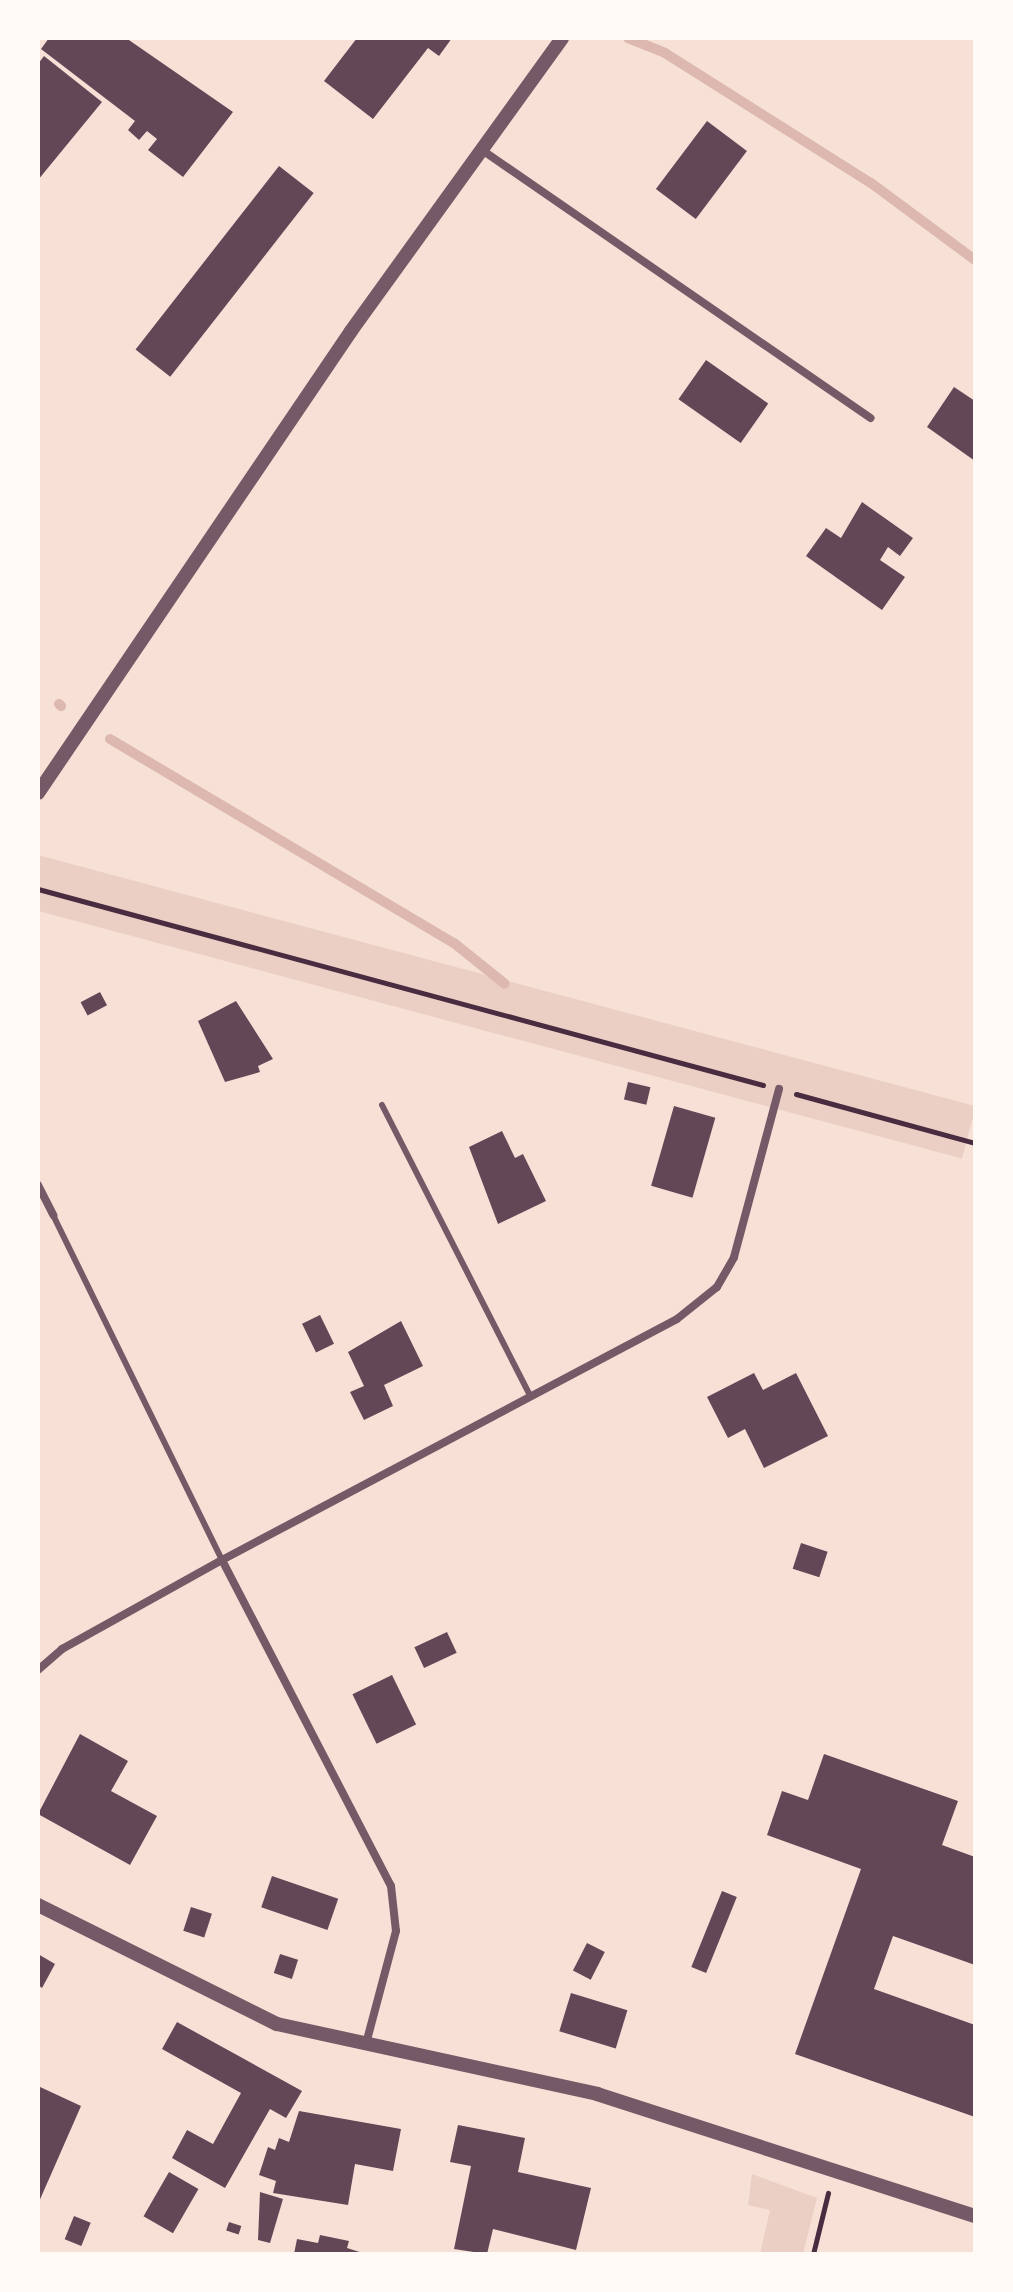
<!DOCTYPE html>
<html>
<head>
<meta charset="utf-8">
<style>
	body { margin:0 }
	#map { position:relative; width:1013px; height:2292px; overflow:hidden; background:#f7e1d7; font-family:Raleway,sans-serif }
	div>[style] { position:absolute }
	.green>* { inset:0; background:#ebcfc5; transform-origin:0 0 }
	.stream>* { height:10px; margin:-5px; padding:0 5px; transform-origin:5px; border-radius:5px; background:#dcb8b0 }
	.building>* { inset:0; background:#644757; transform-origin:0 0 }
	.path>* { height:5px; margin:-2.5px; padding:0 2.5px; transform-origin:2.5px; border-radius:2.5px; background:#4a2c40 }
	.service>* { height:6px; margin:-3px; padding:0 3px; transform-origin:3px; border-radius:3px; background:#755966 }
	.minor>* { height:8px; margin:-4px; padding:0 4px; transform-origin:4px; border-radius:4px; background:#755966 }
	.tertiary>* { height:14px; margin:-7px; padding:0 7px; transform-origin:7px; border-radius:7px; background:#755966 }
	span { translate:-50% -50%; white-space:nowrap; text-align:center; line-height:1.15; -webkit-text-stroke:6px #fffaf5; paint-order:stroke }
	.frame { position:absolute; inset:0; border:40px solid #fffaf5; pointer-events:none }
</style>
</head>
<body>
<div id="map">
	<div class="green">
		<div style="left:38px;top:855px;width:971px;height:54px;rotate:15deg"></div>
		<div style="clip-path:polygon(752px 2174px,817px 2198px,803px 2254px,760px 2254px,770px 2210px,748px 2205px)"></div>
	</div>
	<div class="stream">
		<div style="left:628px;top:38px;width:40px;rotate:22deg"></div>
		<div style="left:665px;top:53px;width:244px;rotate:32.3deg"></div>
		<div style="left:871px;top:183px;width:129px;rotate:36.5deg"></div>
		<div style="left:59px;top:704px;width:3px;rotate:45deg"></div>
		<div style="left:110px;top:739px;width:400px;rotate:30.7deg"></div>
		<div style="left:454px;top:943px;width:65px;rotate:38.8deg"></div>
	</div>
	<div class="building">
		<div style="clip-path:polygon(49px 38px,126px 38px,233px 112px,183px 177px,148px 150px,157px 139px,147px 131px,139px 140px,128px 130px,135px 121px,41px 49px)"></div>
		<div style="clip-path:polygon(357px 38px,452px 38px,439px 56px,428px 48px,373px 119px,324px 81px)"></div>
		<div style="clip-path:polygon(44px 56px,102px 102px,38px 180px,38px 64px)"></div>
		<div style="left:707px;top:121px;width:50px;height:85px;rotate:37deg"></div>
		<div style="left:279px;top:166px;width:44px;height:233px;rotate:38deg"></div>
		<div style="left:706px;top:360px;width:76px;height:48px;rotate:35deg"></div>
		<div style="clip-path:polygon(954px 387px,975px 401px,975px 461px,927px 427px)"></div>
		<div style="clip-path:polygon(862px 502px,913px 538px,900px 556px,888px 547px,880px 560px,905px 577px,882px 610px,806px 556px,826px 528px,841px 538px)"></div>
		<div style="left:100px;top:992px;width:15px;height:22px;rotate:62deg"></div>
		<div style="clip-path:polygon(236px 1001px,273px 1059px,258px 1066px,260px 1072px,225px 1082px,198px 1021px)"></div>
		<div style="left:628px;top:1082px;width:23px;height:18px;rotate:13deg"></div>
		<div style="left:674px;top:1106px;width:43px;height:83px;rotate:16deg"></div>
		<div style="clip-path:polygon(502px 1131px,515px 1158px,523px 1154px,546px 1201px,498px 1224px,469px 1147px)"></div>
		<div style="left:320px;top:1315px;width:32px;height:20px;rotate:64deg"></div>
		<div style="clip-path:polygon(401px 1321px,423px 1366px,384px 1385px,393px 1406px,364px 1420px,350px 1392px,364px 1386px,348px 1352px)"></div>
		<div style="clip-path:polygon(754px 1373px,763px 1390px,796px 1373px,828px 1436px,764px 1468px,745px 1429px,728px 1438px,707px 1397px)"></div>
		<div style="left:801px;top:1543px;width:28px;height:27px;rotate:18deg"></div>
		<div style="left:447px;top:1632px;width:23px;height:36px;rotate:65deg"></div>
		<div style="left:392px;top:1675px;width:55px;height:44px;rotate:64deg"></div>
		<div style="clip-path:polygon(80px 1734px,128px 1761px,111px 1791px,157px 1816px,130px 1865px,38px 1814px)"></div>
		<div style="clip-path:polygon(824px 1754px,958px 1801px,942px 1845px,975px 1857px,975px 1965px,893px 1936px,874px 1989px,975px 2025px,975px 2117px,795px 2054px,861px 1869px,767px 1835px,782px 1791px,808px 1800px)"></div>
		<div style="left:272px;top:1876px;width:70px;height:33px;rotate:19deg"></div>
		<div style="left:722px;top:1891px;width:16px;height:82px;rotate:22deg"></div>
		<div style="left:191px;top:1907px;width:22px;height:25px;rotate:18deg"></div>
		<div style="left:587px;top:1943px;width:20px;height:31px;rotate:27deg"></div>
		<div style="clip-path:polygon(38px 1954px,55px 1964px,42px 1988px,38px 1985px)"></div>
		<div style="left:280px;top:1954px;width:19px;height:20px;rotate:18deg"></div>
		<div style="left:571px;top:1993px;width:59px;height:40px;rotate:17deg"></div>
		<div style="clip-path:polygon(177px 2022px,302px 2091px,286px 2118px,270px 2109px,225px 2188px,172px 2158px,187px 2130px,213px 2144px,241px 2093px,162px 2049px)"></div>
		<div style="clip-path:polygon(38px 2086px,81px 2106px,38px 2204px)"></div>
		<div style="clip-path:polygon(299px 2111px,401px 2129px,393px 2171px,355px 2164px,348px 2205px,273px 2193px,276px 2181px,259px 2175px,268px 2147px,275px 2150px,279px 2138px,289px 2142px)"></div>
		<div style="clip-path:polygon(458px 2125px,525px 2138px,518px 2172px,591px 2188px,576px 2250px,493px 2229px,487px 2254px,454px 2249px,471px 2166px,450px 2162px)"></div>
		<div style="left:169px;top:2172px;width:34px;height:51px;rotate:30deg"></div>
		<div style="clip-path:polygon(260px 2192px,283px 2199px,270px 2243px,258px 2240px)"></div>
		<div style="left:74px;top:2216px;width:18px;height:25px;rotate:22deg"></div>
		<div style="left:229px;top:2222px;width:13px;height:9px;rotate:18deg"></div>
		<div style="clip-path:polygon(320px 2235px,349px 2241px,347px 2248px,366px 2254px,294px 2254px,297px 2239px,318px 2243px)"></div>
	</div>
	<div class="path">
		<div style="left:38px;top:889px;width:751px;rotate:15.13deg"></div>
		<div style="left:796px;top:1094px;width:186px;rotate:15.3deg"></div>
		<div style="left:813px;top:2254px;width:63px;rotate:-76.2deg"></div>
	</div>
	<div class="service">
		<div style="left:382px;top:1105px;width:324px;rotate:63deg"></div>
		<div style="left:53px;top:1215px;width:384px;rotate:63.9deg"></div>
	</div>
	<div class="minor">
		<div style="left:482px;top:150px;width:472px;rotate:34.6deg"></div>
		<div style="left:38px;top:1185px;width:34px;rotate:63deg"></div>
		<div style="left:222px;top:1560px;width:367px;rotate:62.6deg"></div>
		<div style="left:391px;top:1886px;width:45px;rotate:83.7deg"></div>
		<div style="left:396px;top:1931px;width:117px;rotate:104.9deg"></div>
		<div style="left:38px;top:1670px;width:32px;rotate:-41deg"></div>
		<div style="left:62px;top:1649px;width:183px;rotate:-29.1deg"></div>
		<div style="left:222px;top:1560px;width:515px;rotate:-27.91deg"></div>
		<div style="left:677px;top:1319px;width:51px;rotate:-38.7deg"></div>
		<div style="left:717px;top:1287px;width:34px;rotate:-60deg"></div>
		<div style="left:734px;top:1257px;width:174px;rotate:-75deg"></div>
	</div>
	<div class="tertiary">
		<div style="left:38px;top:793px;width:558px;rotate:-55.88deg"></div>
		<div style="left:351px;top:331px;width:361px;rotate:-54.2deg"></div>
		<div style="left:38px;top:1905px;width:267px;rotate:26.5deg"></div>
		<div style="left:277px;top:2024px;width:328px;rotate:12.3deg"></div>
		<div style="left:597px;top:2094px;width:397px;rotate:17.9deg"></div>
	</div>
	<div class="frame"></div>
</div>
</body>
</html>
